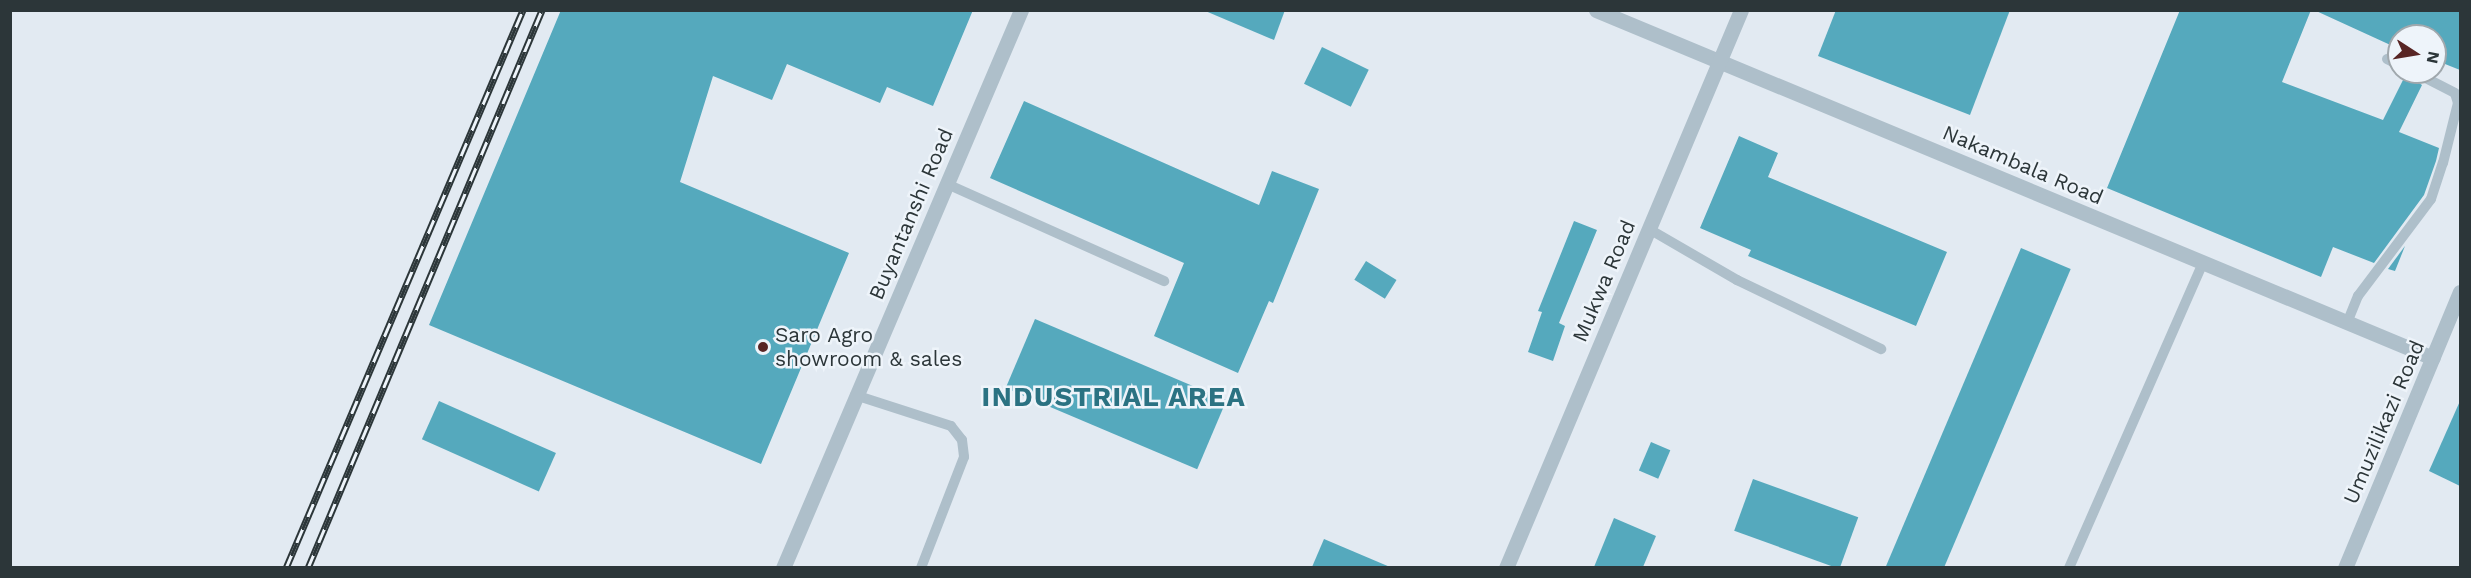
<!DOCTYPE html>
<html>
<head>
<meta charset="utf-8">
<style>
	body { margin:0 }
	#map { position:relative; width:2471px; height:578px; overflow:hidden; background:#e2eaf2; font-family:"Work Sans",sans-serif }
	div>[style] { position:absolute }
	.building>* { inset:0; background:#55a9bd; transform-origin:0 0 }
	.lane>* { height:10px; margin:-5px; padding:0 5px; transform-origin:5px; border-radius:5px; background:#aebfca }
	.street>* { height:15px; margin:-7.5px; padding:0 7.5px; transform-origin:7.5px; border-radius:7.5px; background:#aebfca }
	.rail>* { height:7px; margin-top:-3.5px; transform-origin:0; background:repeating-linear-gradient(90deg,#eef4fa 0 14px,#2c3639 0 28px); box-sizing:border-box; border-block:2px solid #2c3639 }
	.dots>* { width:16px; height:16px; translate:-50% -50%; box-sizing:border-box; border:3px solid #eef4fa; border-radius:50% }
	span { translate:-50% -50%; white-space:nowrap; text-align:center; line-height:1.15; -webkit-text-stroke:5px #eef4fa; paint-order:stroke }
	.street-label { font-size:21px; color:#2c3639 }
	.poi-label { font-size:21px; color:#2c3639 }
	.left { translate:0 -50%; text-align:left }
	.district-label { font-size:27px; color:#2b7282; font-weight:700; letter-spacing:1.5px }
	.frame { position:absolute; inset:0; border:12px solid #2c3639; pointer-events:none }
	.north { position:absolute; left:2387px; top:24px; width:60px; height:60px; box-sizing:border-box; background:#eef4fa; border:2px solid #a0a8ad; border-radius:50%; rotate:102deg; font-size:16px; font-weight:700; line-height:24px; text-align:center; color:#2c3639 }
	.north::after { content:''; display:block; margin:auto; width:21px; height:27px; background:#582524; clip-path:polygon(50% 0,100% 100%,50% 72%,0 100%) }
</style>
</head>
<body>
<div id="map">
	<div class="building">
		<div style="clip-path:polygon(561px 10px,973px 10px,933px 106px,887px 87px,880px 103px,787px 64px,772px 100px,713px 76px,680px 182px,849px 253px,761px 464px,429px 325px)"></div>
		<div style="clip-path:polygon(1203px 10px,1285px 10px,1274px 40px)"></div>
		<div style="clip-path:polygon(1836px 10px,2010px 10px,1970px 115px,1818px 56px)"></div>
		<div style="clip-path:polygon(2180px 10px,2311px 10px,2282px 82px,2383px 120px,2406px 74px,2422px 85px,2399px 132px,2439px 148px,2436px 161px,2424px 195px,2374px 263px,2333px 247px,2321px 277px,2107px 188px)"></div>
		<div style="clip-path:polygon(2314px 10px,2460px 10px,2460px 70px,2435px 60px,2435px 36px,2399px 36px,2397px 48px)"></div>
		<div style="left:1322px;top:47px;width:52px;height:41px;rotate:26deg"></div>
		<div style="clip-path:polygon(1024px 101px,1259px 205px,1272px 171px,1319px 189px,1273px 303px,1269px 301px,1238px 373px,1154px 336px,1184px 263px,990px 178px)"></div>
		<div style="clip-path:polygon(1739px 136px,1778px 153px,1768px 177px,1947px 252px,1916px 326px,1748px 256px,1751px 250px,1700px 228px)"></div>
		<div style="clip-path:polygon(1574px 221px,1597px 230px,1559px 323px,1565px 326px,1553px 361px,1528px 352px,1542px 312px,1538px 311px)"></div>
		<div style="clip-path:polygon(2405px 246px,2395px 271px,2388px 269px)"></div>
		<div style="left:2021px;top:248px;width:54px;height:347px;rotate:23deg"></div>
		<div style="left:1366px;top:261px;width:36px;height:22px;rotate:32deg"></div>
		<div style="left:1035px;top:319px;width:208px;height:75px;rotate:23deg"></div>
		<div style="left:439px;top:401px;width:128px;height:42px;rotate:24deg"></div>
		<div style="clip-path:polygon(2460px 401px,2460px 486px,2429px 471px)"></div>
		<div style="left:1651px;top:442px;width:21px;height:31px;rotate:23deg"></div>
		<div style="left:1753px;top:479px;width:112px;height:55px;rotate:20deg"></div>
		<div style="clip-path:polygon(1614px 518px,1656px 536px,1643px 567px,1594px 567px)"></div>
		<div style="clip-path:polygon(1324px 539px,1390px 567px,1312px 567px)"></div>
	</div>
	<div class="lane">
		<div style="left:2387px;top:59px;width:13px;rotate:27deg"></div>
		<div style="left:947px;top:184px;width:238px;rotate:24.1deg"></div>
		<div style="left:1649px;top:229px;width:102px;rotate:30.1deg"></div>
		<div style="left:1737px;top:280px;width:160px;rotate:25.6deg"></div>
		<div style="left:2347px;top:323px;width:29px;rotate:-68deg"></div>
		<div style="left:2358px;top:296px;width:121px;rotate:-53deg"></div>
		<div style="left:2431px;top:199px;width:38px;rotate:-72deg"></div>
		<div style="left:2443px;top:163px;width:62px;rotate:-76deg"></div>
		<div style="left:2458px;top:103px;width:10px;rotate:-107deg"></div>
		<div style="left:2455px;top:93px;width:46px;rotate:-152.9deg"></div>
		<div style="left:855px;top:395px;width:101px;rotate:17.9deg"></div>
		<div style="left:951px;top:426px;width:18px;rotate:52deg"></div>
		<div style="left:962px;top:440px;width:17px;rotate:83deg"></div>
		<div style="left:964px;top:457px;width:119px;rotate:111.2deg"></div>
		<div style="left:2069px;top:568px;width:333px;rotate:-66.3deg"></div>
	</div>
	<div class="street">
		<div style="left:1596px;top:10px;width:906px;rotate:22.58deg"></div>
		<div style="left:783px;top:568px;width:607px;rotate:-66.9deg"></div>
		<div style="left:1506px;top:568px;width:605px;rotate:-67.16deg"></div>
		<div style="left:2345px;top:568px;width:299px;rotate:-67.4deg"></div>
	</div>
	<div class="rail">
		<div style="left:286px;top:568px;width:606px;rotate:-66.99deg"></div>
		<div style="left:308px;top:568px;width:605px;rotate:-67.25deg"></div>
	</div>
	<div class="dots">
		<div style="left:763px;top:347px;background:#582524"></div>
	</div>
	<div class="street-label">
		<span style="left:2023px;top:165px;rotate:23deg">Nakambala Road</span>
		<span style="left:911px;top:214px;rotate:-67deg">Buyantanshi Road</span>
		<span style="left:1604px;top:281px;rotate:-67deg">Mukwa Road</span>
		<span style="left:2384px;top:422px;rotate:-67deg">Umuzilikazi Road</span>
	</div>
	<div class="poi-label">
		<span class="left" style="left:775px;top:347px">Saro Agro<br>showroom &amp; sales</span>
	</div>
	<div class="district-label">
		<span style="left:1114px;top:398px">INDUSTRIAL AREA</span>
	</div>
	<div class="frame"></div>
	<div class="north">N</div>
</div>
</body>
</html>
